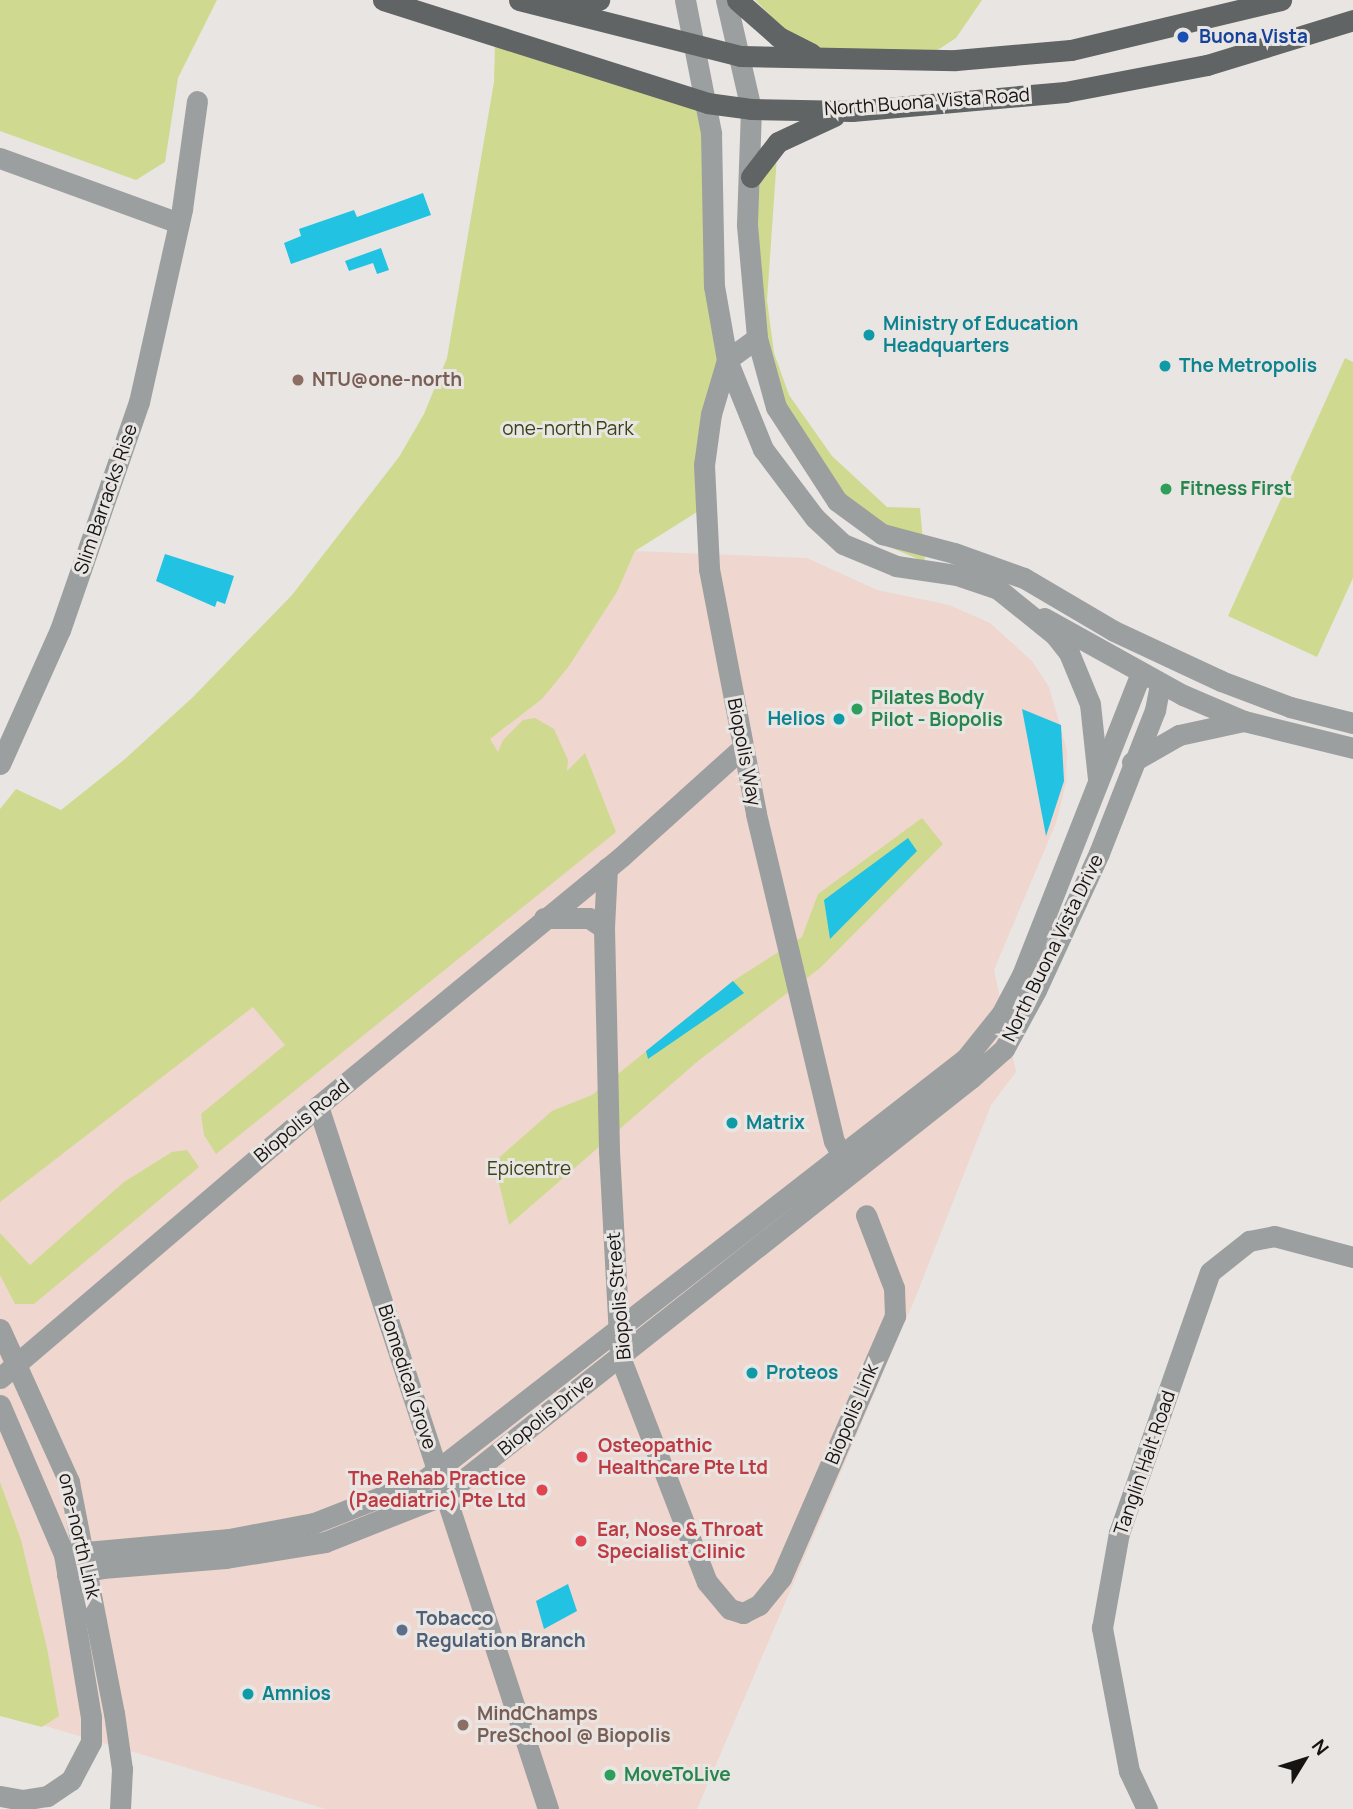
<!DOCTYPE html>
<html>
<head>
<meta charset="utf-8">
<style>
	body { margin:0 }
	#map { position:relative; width:1353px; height:1809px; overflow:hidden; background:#e9e5e3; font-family:Manrope,sans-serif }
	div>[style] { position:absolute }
	.commercial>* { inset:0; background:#efd6ce }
	.green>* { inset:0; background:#cfda90 }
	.water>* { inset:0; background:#22c2e3 }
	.minor>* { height:21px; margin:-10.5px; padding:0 10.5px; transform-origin:10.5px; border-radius:10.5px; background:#9c9f9f }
	.tertiary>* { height:21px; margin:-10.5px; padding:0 10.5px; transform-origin:10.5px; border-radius:10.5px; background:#9c9f9f }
	.primary>* { height:21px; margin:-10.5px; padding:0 10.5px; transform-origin:10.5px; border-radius:10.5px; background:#606464 }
	.dots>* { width:19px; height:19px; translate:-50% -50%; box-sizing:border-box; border:4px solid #e9e5e3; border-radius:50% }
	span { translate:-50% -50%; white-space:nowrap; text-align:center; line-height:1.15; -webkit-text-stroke:6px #e9e5e3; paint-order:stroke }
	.transit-label { font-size:19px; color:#164399; font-weight:700 }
	.left { translate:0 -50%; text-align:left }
	.street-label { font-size:19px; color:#151413 }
	.culture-label { font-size:19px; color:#0d838f; font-weight:700 }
	.right { translate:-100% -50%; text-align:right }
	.education-label { font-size:19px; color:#785e54; font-weight:700 }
	.park-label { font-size:19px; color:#3c4217 }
	.leisure-label { font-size:19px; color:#27864d; font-weight:700 }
	.health-label { font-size:19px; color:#be3a42; font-weight:700 }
	.service-label { font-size:19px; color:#4e5e75; font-weight:700 }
	.north { position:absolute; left:1269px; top:1725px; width:70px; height:70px; -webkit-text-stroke:5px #e9e5e3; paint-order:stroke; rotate:52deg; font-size:19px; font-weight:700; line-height:28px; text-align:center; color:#151413 }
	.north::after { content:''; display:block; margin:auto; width:24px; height:32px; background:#151413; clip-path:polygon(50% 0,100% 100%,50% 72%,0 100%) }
</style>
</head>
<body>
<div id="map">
	<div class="commercial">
		<div style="clip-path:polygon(635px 551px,807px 558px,877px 590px,949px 605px,990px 623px,1032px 661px,1049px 687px,1067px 750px,1066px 783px,1056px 823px,994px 970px,1016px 1072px,991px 1105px,916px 1296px,697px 1809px,326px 1809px,22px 1719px,0 1716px,0 1097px,300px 884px,542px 699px,617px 592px)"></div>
	</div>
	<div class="green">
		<div style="clip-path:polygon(0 0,217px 0,178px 78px,165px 162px,136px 180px,0 131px)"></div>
		<div style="clip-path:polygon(755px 0,982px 0,956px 38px,933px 53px,824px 50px,793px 38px)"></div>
		<div style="clip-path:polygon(495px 45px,707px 103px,727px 360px,705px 507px,635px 551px,617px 592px,569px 666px,542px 699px,490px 739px,498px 752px,503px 740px,523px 720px,535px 718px,554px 729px,568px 760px,567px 771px,585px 753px,616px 832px,216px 1154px,204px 1135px,201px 1114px,285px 1045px,253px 1007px,0 1202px,0 809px,16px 789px,61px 810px,125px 759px,193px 697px,292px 595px,399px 457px,424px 414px,447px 358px,494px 82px)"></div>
		<div style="clip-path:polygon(778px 142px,767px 300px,774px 353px,789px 395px,832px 456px,887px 507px,920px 508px,925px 562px,880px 543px,776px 407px,749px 267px,751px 177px)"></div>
		<div style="clip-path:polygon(1345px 358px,1353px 362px,1353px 578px,1317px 657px,1228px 616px)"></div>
		<div style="clip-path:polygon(922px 818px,943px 844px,820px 968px,698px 1061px,509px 1225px,494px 1162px,552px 1111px,592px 1095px,733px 981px,802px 937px,818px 894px)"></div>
		<div style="clip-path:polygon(187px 1150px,199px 1167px,34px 1304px,15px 1304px,0 1275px,0 1233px,30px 1265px,124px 1182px,172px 1152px)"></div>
		<div style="clip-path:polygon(0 1482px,21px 1540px,47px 1648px,59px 1716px,42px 1727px,0 1716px)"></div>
	</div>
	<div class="water">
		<div style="clip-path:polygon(423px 193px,431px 215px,291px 264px,284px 243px,301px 236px,299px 229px,354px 210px,357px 217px)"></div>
		<div style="clip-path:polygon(381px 248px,389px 270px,377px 274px,373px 263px,349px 271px,345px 261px)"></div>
		<div style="clip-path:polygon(165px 554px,234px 576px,225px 604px,217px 601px,215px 607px,156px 581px)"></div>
		<div style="clip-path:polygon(1022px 709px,1061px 725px,1064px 781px,1046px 836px)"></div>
		<div style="clip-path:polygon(908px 838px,917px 851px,830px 939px,824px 900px)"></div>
		<div style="clip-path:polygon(733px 981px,744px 993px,648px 1059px,646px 1051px)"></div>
		<div style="clip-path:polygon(568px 1584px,577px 1611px,544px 1629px,536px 1601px)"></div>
	</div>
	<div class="minor">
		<div style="left:0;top:158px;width:190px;rotate:20deg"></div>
		<div style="left:757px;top:338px;width:37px;rotate:144deg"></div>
		<div style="left:727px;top:360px;width:56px;rotate:106.5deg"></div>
		<div style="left:711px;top:414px;width:51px;rotate:97.8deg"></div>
		<div style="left:704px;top:465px;width:104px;rotate:87.2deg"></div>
		<div style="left:709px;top:569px;width:249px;rotate:79.1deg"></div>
		<div style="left:756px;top:814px;width:336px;rotate:76.6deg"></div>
		<div style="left:834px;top:1141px;width:26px;rotate:61deg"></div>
		<div style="left:1055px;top:635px;width:23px;rotate:52deg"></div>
		<div style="left:1069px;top:653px;width:55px;rotate:67.6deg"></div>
		<div style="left:1090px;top:704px;width:75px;rotate:83.9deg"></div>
		<div style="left:0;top:764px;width:147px;rotate:-65.9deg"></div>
		<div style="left:60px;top:630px;width:241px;rotate:-70.9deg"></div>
		<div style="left:139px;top:402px;width:198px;rotate:-77.4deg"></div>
		<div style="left:182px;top:209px;width:109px;rotate:-82.1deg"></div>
		<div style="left:607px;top:868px;width:60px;rotate:92.9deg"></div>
		<div style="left:604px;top:928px;width:223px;rotate:88.7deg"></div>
		<div style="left:609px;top:1151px;width:206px;rotate:86.9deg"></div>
		<div style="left:620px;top:1357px;width:241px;rotate:68.9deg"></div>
		<div style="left:707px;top:1582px;width:35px;rotate:50deg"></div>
		<div style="left:730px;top:1609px;width:14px;rotate:17deg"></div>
		<div style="left:743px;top:1613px;width:18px;rotate:-27deg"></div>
		<div style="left:759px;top:1605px;width:35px;rotate:-51deg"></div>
		<div style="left:781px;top:1578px;width:286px;rotate:-66.5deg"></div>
		<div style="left:895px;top:1316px;width:28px;rotate:-92deg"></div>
		<div style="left:894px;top:1288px;width:78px;rotate:-111deg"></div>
		<div style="left:544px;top:918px;width:45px"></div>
		<div style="left:589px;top:918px;width:18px;rotate:34deg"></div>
		<div style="left:318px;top:1106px;width:740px;rotate:71.88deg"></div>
		<div style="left:0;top:1329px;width:168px;rotate:65.7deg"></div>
		<div style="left:69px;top:1482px;width:235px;rotate:79deg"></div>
		<div style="left:114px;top:1713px;width:57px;rotate:81.9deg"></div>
		<div style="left:122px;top:1769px;width:40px;rotate:92.9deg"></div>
		<div style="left:0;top:1378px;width:418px;rotate:-40.5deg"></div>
		<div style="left:318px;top:1106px;width:392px;rotate:-39.4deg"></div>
		<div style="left:621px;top:857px;width:163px;rotate:-42deg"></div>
		<div style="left:0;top:1405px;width:162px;rotate:66.8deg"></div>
		<div style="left:64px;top:1554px;width:165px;rotate:80.6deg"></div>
		<div style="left:91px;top:1717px;width:25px;rotate:90deg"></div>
		<div style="left:91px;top:1742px;width:43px;rotate:117.8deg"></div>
		<div style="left:71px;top:1780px;width:29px;rotate:146deg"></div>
		<div style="left:47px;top:1796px;width:24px;rotate:171deg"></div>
		<div style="left:23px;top:1800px;width:23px;rotate:-170deg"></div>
		<div style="left:64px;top:1554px;width:166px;rotate:-5.2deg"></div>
		<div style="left:229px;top:1539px;width:86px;rotate:-10.7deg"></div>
		<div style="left:314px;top:1523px;width:118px;rotate:-21.4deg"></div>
		<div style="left:424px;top:1480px;width:687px;rotate:-37.9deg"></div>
		<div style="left:966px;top:1058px;width:58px;rotate:-51.3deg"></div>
		<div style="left:1002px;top:1013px;width:43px;rotate:-62.2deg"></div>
		<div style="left:1022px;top:975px;width:325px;rotate:-68.5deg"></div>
		<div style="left:67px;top:1575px;width:36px;rotate:-11deg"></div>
		<div style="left:102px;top:1568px;width:124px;rotate:-4.6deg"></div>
		<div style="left:226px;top:1558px;width:100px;rotate:-9.2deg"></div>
		<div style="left:325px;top:1542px;width:128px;rotate:-21.6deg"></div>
		<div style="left:444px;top:1495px;width:672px;rotate:-38.35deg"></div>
		<div style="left:971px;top:1078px;width:44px;rotate:-41.3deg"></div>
		<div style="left:1004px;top:1049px;width:67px;rotate:-61.5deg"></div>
		<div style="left:1036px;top:990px;width:151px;rotate:-65.3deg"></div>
		<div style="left:1099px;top:853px;width:154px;rotate:-68.6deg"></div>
		<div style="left:1155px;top:710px;width:26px;rotate:-79deg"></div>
		<div style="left:1147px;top:1809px;width:42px;rotate:-115.3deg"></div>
		<div style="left:1129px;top:1771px;width:146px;rotate:-100.7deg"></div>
		<div style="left:1102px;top:1628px;width:97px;rotate:-79.9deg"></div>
		<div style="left:1119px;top:1533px;width:276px;rotate:-70.8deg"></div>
		<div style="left:1210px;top:1272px;width:50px;rotate:-38.5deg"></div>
		<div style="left:1249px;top:1241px;width:25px;rotate:-11deg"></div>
		<div style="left:1274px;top:1236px;width:82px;rotate:14.9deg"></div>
	</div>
	<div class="tertiary">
		<div style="left:685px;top:0;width:136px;rotate:78.9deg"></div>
		<div style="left:711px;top:133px;width:153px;rotate:88.9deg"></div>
		<div style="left:714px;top:286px;width:75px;rotate:80deg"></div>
		<div style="left:727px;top:360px;width:96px;rotate:68deg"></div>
		<div style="left:763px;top:449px;width:86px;rotate:53deg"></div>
		<div style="left:815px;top:518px;width:38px;rotate:43deg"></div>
		<div style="left:843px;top:544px;width:57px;rotate:22.5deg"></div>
		<div style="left:896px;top:566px;width:62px;rotate:8.4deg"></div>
		<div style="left:957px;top:575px;width:43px;rotate:18.9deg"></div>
		<div style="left:998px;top:589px;width:73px;rotate:38.9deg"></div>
		<div style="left:726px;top:0;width:112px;rotate:77.1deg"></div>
		<div style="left:751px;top:109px;width:116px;rotate:92deg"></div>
		<div style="left:747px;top:225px;width:113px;rotate:84.9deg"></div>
		<div style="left:757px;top:338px;width:72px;rotate:74.6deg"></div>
		<div style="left:776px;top:407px;width:112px;rotate:57deg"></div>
		<div style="left:837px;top:501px;width:56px;rotate:36.3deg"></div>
		<div style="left:882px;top:534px;width:74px;rotate:14.8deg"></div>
		<div style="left:954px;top:553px;width:74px;rotate:19.7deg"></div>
		<div style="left:1024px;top:578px;width:104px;rotate:30.5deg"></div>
		<div style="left:1114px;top:631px;width:118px;rotate:25deg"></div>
		<div style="left:1221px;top:681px;width:74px;rotate:20.6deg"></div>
		<div style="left:1290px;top:707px;width:65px;rotate:14.3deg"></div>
		<div style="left:1044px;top:618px;width:159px;rotate:29deg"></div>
		<div style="left:1183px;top:695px;width:66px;rotate:23.1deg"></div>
		<div style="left:1244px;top:721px;width:112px;rotate:13.9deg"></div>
		<div style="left:1132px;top:762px;width:54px;rotate:-29.9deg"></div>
		<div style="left:1179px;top:735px;width:66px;rotate:-12.2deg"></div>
	</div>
	<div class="primary">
		<div style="left:383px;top:0;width:340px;rotate:17.6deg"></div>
		<div style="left:707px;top:103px;width:44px;rotate:7.8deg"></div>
		<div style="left:751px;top:109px;width:101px;rotate:1.1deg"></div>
		<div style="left:852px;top:111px;width:214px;rotate:-5.1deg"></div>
		<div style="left:1065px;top:92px;width:145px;rotate:-10.8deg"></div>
		<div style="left:1207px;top:65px;width:153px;rotate:-17.1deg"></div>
		<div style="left:519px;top:0;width:228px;rotate:14.2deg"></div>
		<div style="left:740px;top:56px;width:216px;rotate:1.1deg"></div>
		<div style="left:956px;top:60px;width:115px;rotate:-5deg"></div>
		<div style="left:1071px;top:50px;width:216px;rotate:-13.4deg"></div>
		<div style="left:737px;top:0;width:56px;rotate:41.4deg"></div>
		<div style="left:779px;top:37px;width:36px;rotate:27deg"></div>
		<div style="left:557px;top:8px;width:43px;rotate:-10.8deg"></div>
		<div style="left:751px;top:177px;width:44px;rotate:-52.4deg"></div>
		<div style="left:778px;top:142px;width:62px;rotate:-24.9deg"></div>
	</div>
	<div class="dots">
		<div style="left:1183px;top:37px;background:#1a4fb4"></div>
		<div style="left:869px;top:335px;background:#0f9aa8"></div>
		<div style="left:1165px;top:366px;background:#0f9aa8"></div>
		<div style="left:298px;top:380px;background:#8d6e63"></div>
		<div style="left:1166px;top:489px;background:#2e9e5b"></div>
		<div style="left:857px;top:709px;background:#2e9e5b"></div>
		<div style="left:839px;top:719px;background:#0f9aa8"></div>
		<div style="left:732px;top:1123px;background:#0f9aa8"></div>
		<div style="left:752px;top:1373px;background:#0f9aa8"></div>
		<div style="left:582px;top:1457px;background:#e0444e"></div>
		<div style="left:542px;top:1490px;background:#e0444e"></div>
		<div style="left:581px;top:1541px;background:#e0444e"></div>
		<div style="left:402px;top:1630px;background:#5c6f8a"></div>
		<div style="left:248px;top:1694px;background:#0f9aa8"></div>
		<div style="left:463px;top:1725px;background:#8d6e63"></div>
		<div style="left:610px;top:1775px;background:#2e9e5b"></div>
	</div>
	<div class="transit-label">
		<span class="left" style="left:1199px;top:37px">Buona Vista</span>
	</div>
	<div class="street-label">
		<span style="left:927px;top:102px;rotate:-4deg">North Buona Vista Road</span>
		<span style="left:106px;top:499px;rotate:-71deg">Slim Barracks Rise</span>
		<span style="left:744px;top:752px;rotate:79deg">Biopolis Way</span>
		<span style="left:1053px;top:948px;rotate:-64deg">North Buona Vista Drive</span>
		<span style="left:302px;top:1121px;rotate:-40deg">Biopolis Road</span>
		<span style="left:619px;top:1296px;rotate:-95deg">Biopolis Street</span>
		<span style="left:407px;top:1377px;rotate:72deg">Biomedical Grove</span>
		<span style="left:852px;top:1414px;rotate:-67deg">Biopolis Link</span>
		<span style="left:546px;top:1415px;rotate:-39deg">Biopolis Drive</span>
		<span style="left:1145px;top:1463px;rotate:-71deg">Tanglin Halt Road</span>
		<span style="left:79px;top:1536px;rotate:77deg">one-north Link</span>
	</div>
	<div class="culture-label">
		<span class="left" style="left:883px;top:335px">Ministry of Education<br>Headquarters</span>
		<span class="left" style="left:1179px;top:366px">The Metropolis</span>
		<span class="right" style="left:825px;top:719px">Helios</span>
		<span class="left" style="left:746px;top:1123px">Matrix</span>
		<span class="left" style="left:766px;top:1373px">Proteos</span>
		<span class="left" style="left:262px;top:1694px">Amnios</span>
	</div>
	<div class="education-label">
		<span class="left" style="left:312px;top:380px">NTU@one-north</span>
		<span class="left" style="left:477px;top:1725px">MindChamps<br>PreSchool @ Biopolis</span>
	</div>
	<div class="park-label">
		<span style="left:568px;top:429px">one-north Park</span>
		<span style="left:529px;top:1169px">Epicentre</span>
	</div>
	<div class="leisure-label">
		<span class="left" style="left:1180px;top:489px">Fitness First</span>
		<span class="left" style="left:871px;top:709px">Pilates Body<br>Pilot - Biopolis</span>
		<span class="left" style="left:624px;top:1775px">MoveToLive</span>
	</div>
	<div class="health-label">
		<span class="left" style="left:598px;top:1457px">Osteopathic<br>Healthcare Pte Ltd</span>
		<span class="right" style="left:526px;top:1490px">The Rehab Practice<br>(Paediatric) Pte Ltd</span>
		<span class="left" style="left:597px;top:1541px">Ear, Nose &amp; Throat<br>Specialist Clinic</span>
	</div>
	<div class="service-label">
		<span class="left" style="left:416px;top:1630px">Tobacco<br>Regulation Branch</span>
	</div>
	<div class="north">N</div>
</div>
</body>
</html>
